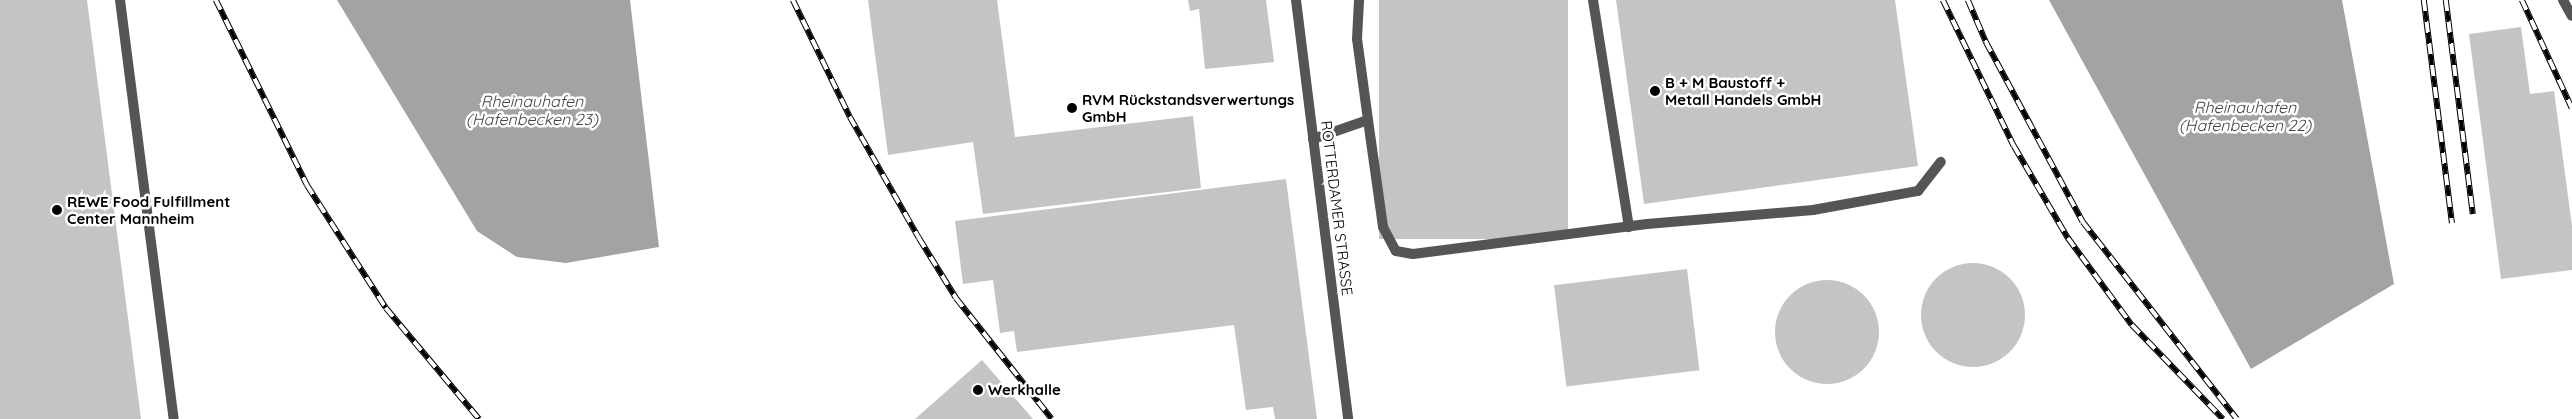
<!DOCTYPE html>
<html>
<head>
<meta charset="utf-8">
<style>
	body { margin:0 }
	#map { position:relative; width:2572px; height:419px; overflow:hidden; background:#fff; font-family:Quicksand,sans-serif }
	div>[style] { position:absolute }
	.water>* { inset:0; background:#a3a3a3 }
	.building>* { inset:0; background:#c4c4c4; transform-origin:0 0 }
	.round { border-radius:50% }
	.lane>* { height:10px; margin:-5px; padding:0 5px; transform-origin:5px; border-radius:5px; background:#555 }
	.street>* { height:10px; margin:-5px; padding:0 5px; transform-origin:5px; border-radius:5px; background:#555 }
	.rail>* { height:5.5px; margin-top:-2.75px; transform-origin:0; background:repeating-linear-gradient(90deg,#fff 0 11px,#000 0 22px); box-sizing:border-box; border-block:1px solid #000 }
	.dots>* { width:14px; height:14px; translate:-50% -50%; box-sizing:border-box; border:2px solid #fff; border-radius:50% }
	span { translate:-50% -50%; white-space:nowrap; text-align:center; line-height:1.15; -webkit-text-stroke:5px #fff; paint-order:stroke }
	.poi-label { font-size:15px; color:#000; font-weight:700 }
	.left { translate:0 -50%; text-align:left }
	.street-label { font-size:15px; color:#000 }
	.water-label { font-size:16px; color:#444; font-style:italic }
</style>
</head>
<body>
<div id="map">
	<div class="water">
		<div style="clip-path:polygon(337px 0,630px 0,659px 247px,566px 263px,517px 257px,477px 231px)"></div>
		<div style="clip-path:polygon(2049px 0,2342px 0,2394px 284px,2251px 369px)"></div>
	</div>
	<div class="building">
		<div style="clip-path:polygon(0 0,87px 0,141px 419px,0 419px)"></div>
		<div style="clip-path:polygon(868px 0,997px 0,1015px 137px,1193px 116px,1201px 188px,983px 214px,973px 142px,888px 155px)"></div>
		<div style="clip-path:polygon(1188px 0,1266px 0,1274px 62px,1205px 69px,1199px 9px,1190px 11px)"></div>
		<div style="left:1379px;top:0;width:189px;height:239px"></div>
		<div style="clip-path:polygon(1616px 0,1895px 0,1918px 166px,1644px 204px)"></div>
		<div style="clip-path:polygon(2521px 27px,2530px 94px,2554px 91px,2572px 226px,2572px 270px,2501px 279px,2469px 34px)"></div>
		<div style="clip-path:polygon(1286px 179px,1317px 419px,1275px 419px,1273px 407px,1246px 410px,1234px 325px,1017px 352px,1014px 331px,1000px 333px,993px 280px,963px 284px,955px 221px)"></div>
		<div class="round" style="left:1921px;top:263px;width:104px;height:104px"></div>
		<div style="left:1687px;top:269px;width:102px;height:134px;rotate:83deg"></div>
		<div class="round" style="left:1775px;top:280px;width:104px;height:104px"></div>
		<div style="clip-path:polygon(982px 360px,1033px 419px,915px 419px)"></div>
	</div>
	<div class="lane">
		<div style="left:120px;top:0;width:422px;rotate:82.7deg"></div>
		<div style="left:1593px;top:0;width:230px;rotate:81deg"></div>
		<div style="left:2563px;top:0;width:18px;rotate:61deg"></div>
		<div style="left:1368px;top:120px;width:108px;rotate:82deg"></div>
		<div style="left:1383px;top:227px;width:27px;rotate:62deg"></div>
		<div style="left:1396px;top:251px;width:17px;rotate:10deg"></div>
		<div style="left:1413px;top:254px;width:236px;rotate:-7.3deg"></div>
		<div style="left:1647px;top:224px;width:167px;rotate:-4.8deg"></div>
		<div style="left:1813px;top:210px;width:107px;rotate:-10.3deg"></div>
		<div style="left:1918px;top:191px;width:37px;rotate:-52deg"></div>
		<div style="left:1313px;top:139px;width:58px;rotate:-19.1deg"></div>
		<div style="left:1368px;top:120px;width:82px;rotate:-97.7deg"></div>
		<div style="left:1357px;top:39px;width:39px;rotate:-87deg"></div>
	</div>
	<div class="street">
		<div style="left:1296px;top:0;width:422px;rotate:82.9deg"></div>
	</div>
	<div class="rail">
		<div style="left:216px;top:0;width:206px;rotate:63.8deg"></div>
		<div style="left:307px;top:185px;width:146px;rotate:57.3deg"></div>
		<div style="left:386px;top:308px;width:145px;rotate:50deg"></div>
		<div style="left:793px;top:0;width:130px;rotate:64deg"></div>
		<div style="left:850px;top:117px;width:139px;rotate:60.3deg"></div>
		<div style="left:919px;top:238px;width:70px;rotate:58.3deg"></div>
		<div style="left:956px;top:298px;width:154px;rotate:51.6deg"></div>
		<div style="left:1943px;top:0;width:162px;rotate:64.1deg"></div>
		<div style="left:2014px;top:146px;width:107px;rotate:59.6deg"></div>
		<div style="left:2068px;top:238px;width:108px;rotate:53.7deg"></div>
		<div style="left:2132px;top:325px;width:131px;rotate:45.9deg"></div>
		<div style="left:1968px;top:0;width:46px;rotate:66.8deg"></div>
		<div style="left:1986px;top:42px;width:204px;rotate:61.7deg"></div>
		<div style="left:2083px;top:222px;width:250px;rotate:52deg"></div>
		<div style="left:2424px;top:0;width:225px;rotate:82.8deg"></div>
		<div style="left:2446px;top:0;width:216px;rotate:82.8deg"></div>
		<div style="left:2522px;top:0;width:119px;rotate:65.2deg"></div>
	</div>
	<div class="dots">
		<div style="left:1655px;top:91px;background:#000"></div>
		<div style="left:1072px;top:108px;background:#000"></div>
		<div style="left:57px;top:210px;background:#000"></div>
		<div style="left:978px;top:390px;background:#000"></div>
	</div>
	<div class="poi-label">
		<span class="left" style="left:1665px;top:91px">B + M Baustoff +<br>Metall Handels GmbH</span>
		<span class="left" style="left:1082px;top:108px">RVM Rückstandsverwertungs<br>GmbH</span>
		<span class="left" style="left:67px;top:210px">REWE Food Fulfillment<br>Center Mannheim</span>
		<span class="left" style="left:988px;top:390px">Werkhalle</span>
	</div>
	<div class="street-label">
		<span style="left:1337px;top:208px;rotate:83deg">ROTTERDAMER STRASSE</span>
	</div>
	<div class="water-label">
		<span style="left:532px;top:110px">Rheinauhafen<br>(Hafenbecken 23)</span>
		<span style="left:2245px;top:116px">Rheinauhafen<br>(Hafenbecken 22)</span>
	</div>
</div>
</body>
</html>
